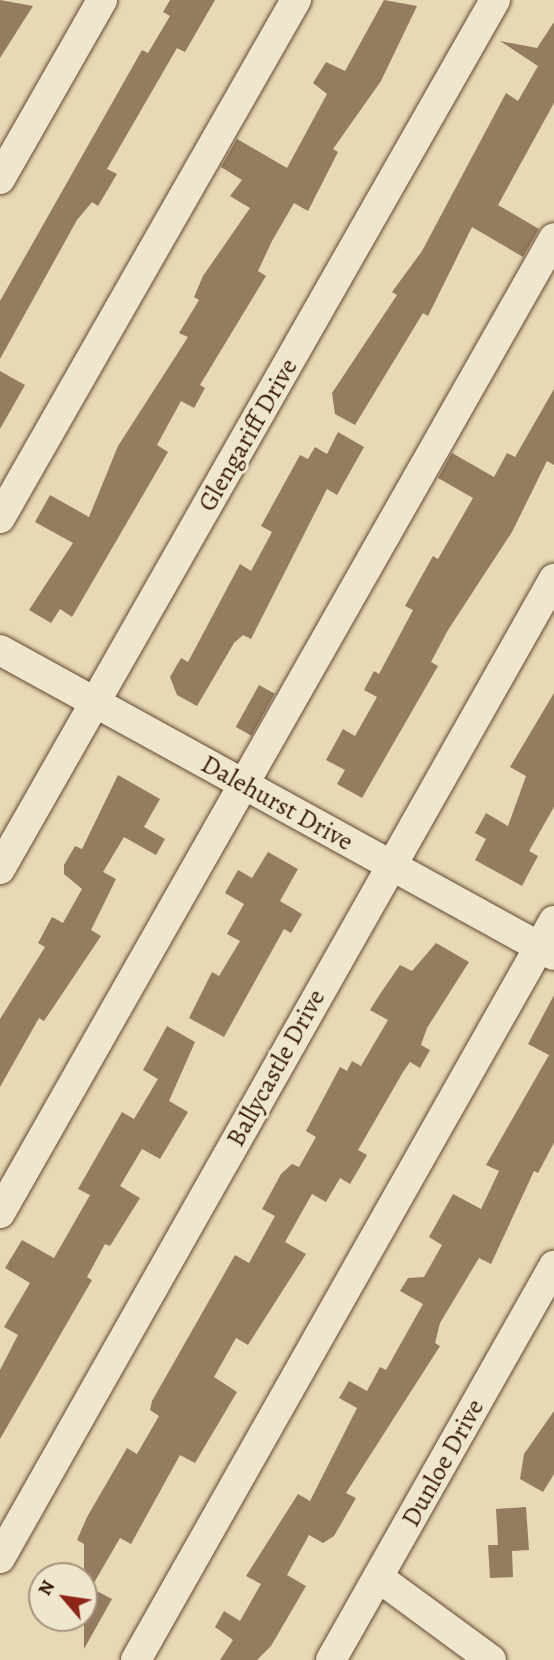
<!DOCTYPE html>
<html>
<head>
<meta charset="utf-8">
<style>
	body { margin:0 }
	#map { position:relative; width:554px; height:1660px; overflow:hidden; background:#e7d9b4; font-family:Alegreya,serif }
	div>[style] { position:absolute }
	.building>* { inset:0; background:#937c60; transform-origin:0 0 }
	.roads { filter:drop-shadow(0 0 2px #644832) drop-shadow(0 0 2px #644832) }
	.minor>* { height:30px; margin:-15px; padding:0 15px; transform-origin:15px; border-radius:15px; background:#efe6ce }
	span { translate:-50% -50%; white-space:nowrap; text-align:center; line-height:1.15; -webkit-text-stroke:6px #efe6ce; paint-order:stroke }
	.street-label { font-size:26px; color:#381806 }
	.north { position:absolute; left:28px; top:1562px; width:70px; height:70px; box-sizing:border-box; background:#efe6ce; border:2px solid #a6947e; border-radius:50%; rotate:299deg; font-size:19px; font-weight:700; line-height:28px; text-align:center; color:#381806 }
	.north::after { content:''; display:block; margin:auto; width:24px; height:32px; background:#8f2418; clip-path:polygon(50% 0,100% 100%,50% 72%,0 100%) }
</style>
</head>
<body>
<div id="map">
	<div class="building">
		<div style="clip-path:polygon(0 0,33px 6px,0 58px)"></div>
		<div style="clip-path:polygon(170px 0,215px 0,185px 52px,177px 48px,107px 169px,117px 174px,98px 206px,92px 202px,77px 220px,0 359px,0 301px,142px 50px,148px 53px,170px 16px,163px 12px)"></div>
		<div style="clip-path:polygon(384px 0,417px 6px,381px 81px,333px 149px,338px 152px,308px 211px,294px 203px,272px 241px,258px 271px,266px 276px,200px 385px,205px 388px,194px 408px,181px 401px,157px 445px,168px 452px,72px 617px,60px 609px,51px 623px,29px 610px,73px 543px,35px 522px,50px 495px,89px 517px,118px 446px,188px 337px,179px 333px,199px 300px,194px 297px,203px 276px,250px 208px,230px 196px,242px 180px,221px 167px,237px 139px,287px 168px,327px 94px,313px 83px,326px 62px,345px 71px)"></div>
		<div style="clip-path:polygon(554px 22px,554px 103px,498px 205px,539px 229px,523px 257px,472px 227px,428px 316px,423px 313px,355px 425px,335px 414px,332px 393px,397px 295px,392px 292px,422px 251px,506px 93px,518px 101px,538px 66px,500px 41px,537px 48px)"></div>
		<div style="clip-path:polygon(0 371px,25px 385px,0 429px)"></div>
		<div style="clip-path:polygon(554px 389px,554px 465px,547px 461px,512px 532px,448px 630px,431px 662px,438px 666px,362px 798px,337px 784px,345px 770px,326px 760px,343px 729px,355px 736px,377px 697px,364px 690px,374px 671px,379px 674px,413px 610px,405px 606px,433px 556px,438px 559px,473px 498px,438px 478px,452px 453px,494px 477px,507px 453px,515px 457px)"></div>
		<div style="clip-path:polygon(338px 432px,364px 447px,337px 495px,327px 489px,251px 639px,243px 635px,234px 643px,197px 706px,177px 695px,170px 677px,181px 658px,188px 662px,240px 564px,251px 571px,272px 532px,261px 526px,300px 455px,308px 459px,315px 447px,327px 454px)"></div>
		<div style="left:259px;top:685px;width:18px;height:48px;rotate:29deg"></div>
		<div style="clip-path:polygon(554px 693px,554px 807px,529px 851px,538px 856px,522px 886px,475px 860px,486px 839px,475px 833px,486px 813px,508px 826px,526px 776px,510px 767px)"></div>
		<div style="clip-path:polygon(118px 775px,160px 799px,144px 827px,165px 839px,156px 855px,124px 837px,103px 872px,116px 879px,91px 930px,101px 936px,44px 1021px,39px 1018px,0 1087px,0 1019px,45px 947px,38px 943px,52px 917px,63px 923px,82px 889px,64px 874px,64px 865px,75px 846px,82px 849px)"></div>
		<div style="clip-path:polygon(268px 852px,298px 869px,280px 901px,302px 914px,291px 933px,284px 929px,224px 1037px,189px 1018px,212px 972px,219px 976px,240px 941px,227px 934px,244px 904px,225px 893px,238px 870px,252px 878px)"></div>
		<div style="clip-path:polygon(436px 943px,469px 962px,427px 1028px,421px 1045px,430px 1050px,420px 1068px,410px 1062px,403px 1072px,358px 1150px,367px 1155px,350px 1184px,340px 1178px,326px 1202px,312px 1194px,285px 1242px,306px 1254px,248px 1345px,236px 1338px,214px 1377px,237px 1392px,195px 1463px,180px 1455px,131px 1544px,120px 1538px,91px 1588px,112px 1599px,84px 1649px,84px 1544px,77px 1540px,87px 1517px,127px 1448px,137px 1454px,159px 1416px,150px 1410px,152px 1401px,235px 1255px,249px 1263px,275px 1216px,262px 1209px,281px 1174px,292px 1164px,299px 1167px,316px 1137px,306px 1131px,340px 1067px,347px 1071px,352px 1061px,361px 1066px,388px 1020px,370px 1010px,380px 994px,400px 965px,412px 971px)"></div>
		<div style="clip-path:polygon(554px 995px,554px 1143px,538px 1173px,534px 1171px,491px 1264px,479px 1258px,440px 1323px,435px 1343px,440px 1346px,346px 1493px,356px 1498px,334px 1536px,323px 1543px,309px 1535px,287px 1575px,306px 1586px,271px 1646px,257px 1660px,220px 1660px,233px 1640px,215px 1627px,224px 1611px,240px 1621px,261px 1584px,246px 1576px,298px 1494px,310px 1501px,357px 1408px,339px 1398px,349px 1381px,367px 1391px,380px 1367px,386px 1370px,423px 1304px,400px 1291px,408px 1278px,424px 1277px,442px 1245px,429px 1237px,453px 1194px,481px 1209px,499px 1171px,486px 1165px,549px 1055px,528px 1044px)"></div>
		<div style="clip-path:polygon(167px 1026px,195px 1042px,169px 1101px,188px 1112px,160px 1159px,142px 1149px,120px 1186px,140px 1198px,110px 1246px,105px 1244px,87px 1277px,92px 1280px,0 1439px,0 1370px,18px 1335px,4px 1327px,30px 1283px,5px 1268px,22px 1240px,54px 1258px,90px 1195px,78px 1189px,122px 1112px,134px 1119px,158px 1079px,143px 1070px)"></div>
		<div style="clip-path:polygon(554px 1411px,554px 1474px,543px 1492px,520px 1479px,524px 1454px)"></div>
		<div style="clip-path:polygon(526px 1507px,529px 1550px,512px 1551px,513px 1577px,490px 1578px,488px 1545px,498px 1545px,496px 1509px)"></div>
	</div>
	<div class="roads">
		<div class="minor">
			<div style="left:0;top:179px;width:206px;rotate:-60.3deg"></div>
			<div style="left:0;top:518px;width:597px;rotate:-60.26deg"></div>
			<div style="left:0;top:650px;width:632px;rotate:28.83deg"></div>
			<div style="left:0;top:869px;width:1000px;rotate:-60.33deg"></div>
			<div style="left:0;top:1213px;width:1121px;rotate:-60.39deg"></div>
			<div style="left:0;top:1558px;width:1125px;rotate:-60.5deg"></div>
			<div style="left:378px;top:1577px;width:140px;rotate:36.3deg"></div>
			<div style="left:136px;top:1660px;width:849px;rotate:-60.51deg"></div>
			<div style="left:331px;top:1660px;width:453px;rotate:-60.5deg"></div>
		</div>
	</div>
	<div class="street-label">
		<span style="left:248px;top:435px;rotate:-60deg">Glengariff Drive</span>
		<span style="left:277px;top:803px;rotate:29deg">Dalehurst Drive</span>
		<span style="left:276px;top:1068px;rotate:-61deg">Ballycastle Drive</span>
		<span style="left:443px;top:1463px;rotate:-61deg">Dunloe Drive</span>
	</div>
	<div class="north">N</div>
</div>
</body>
</html>
